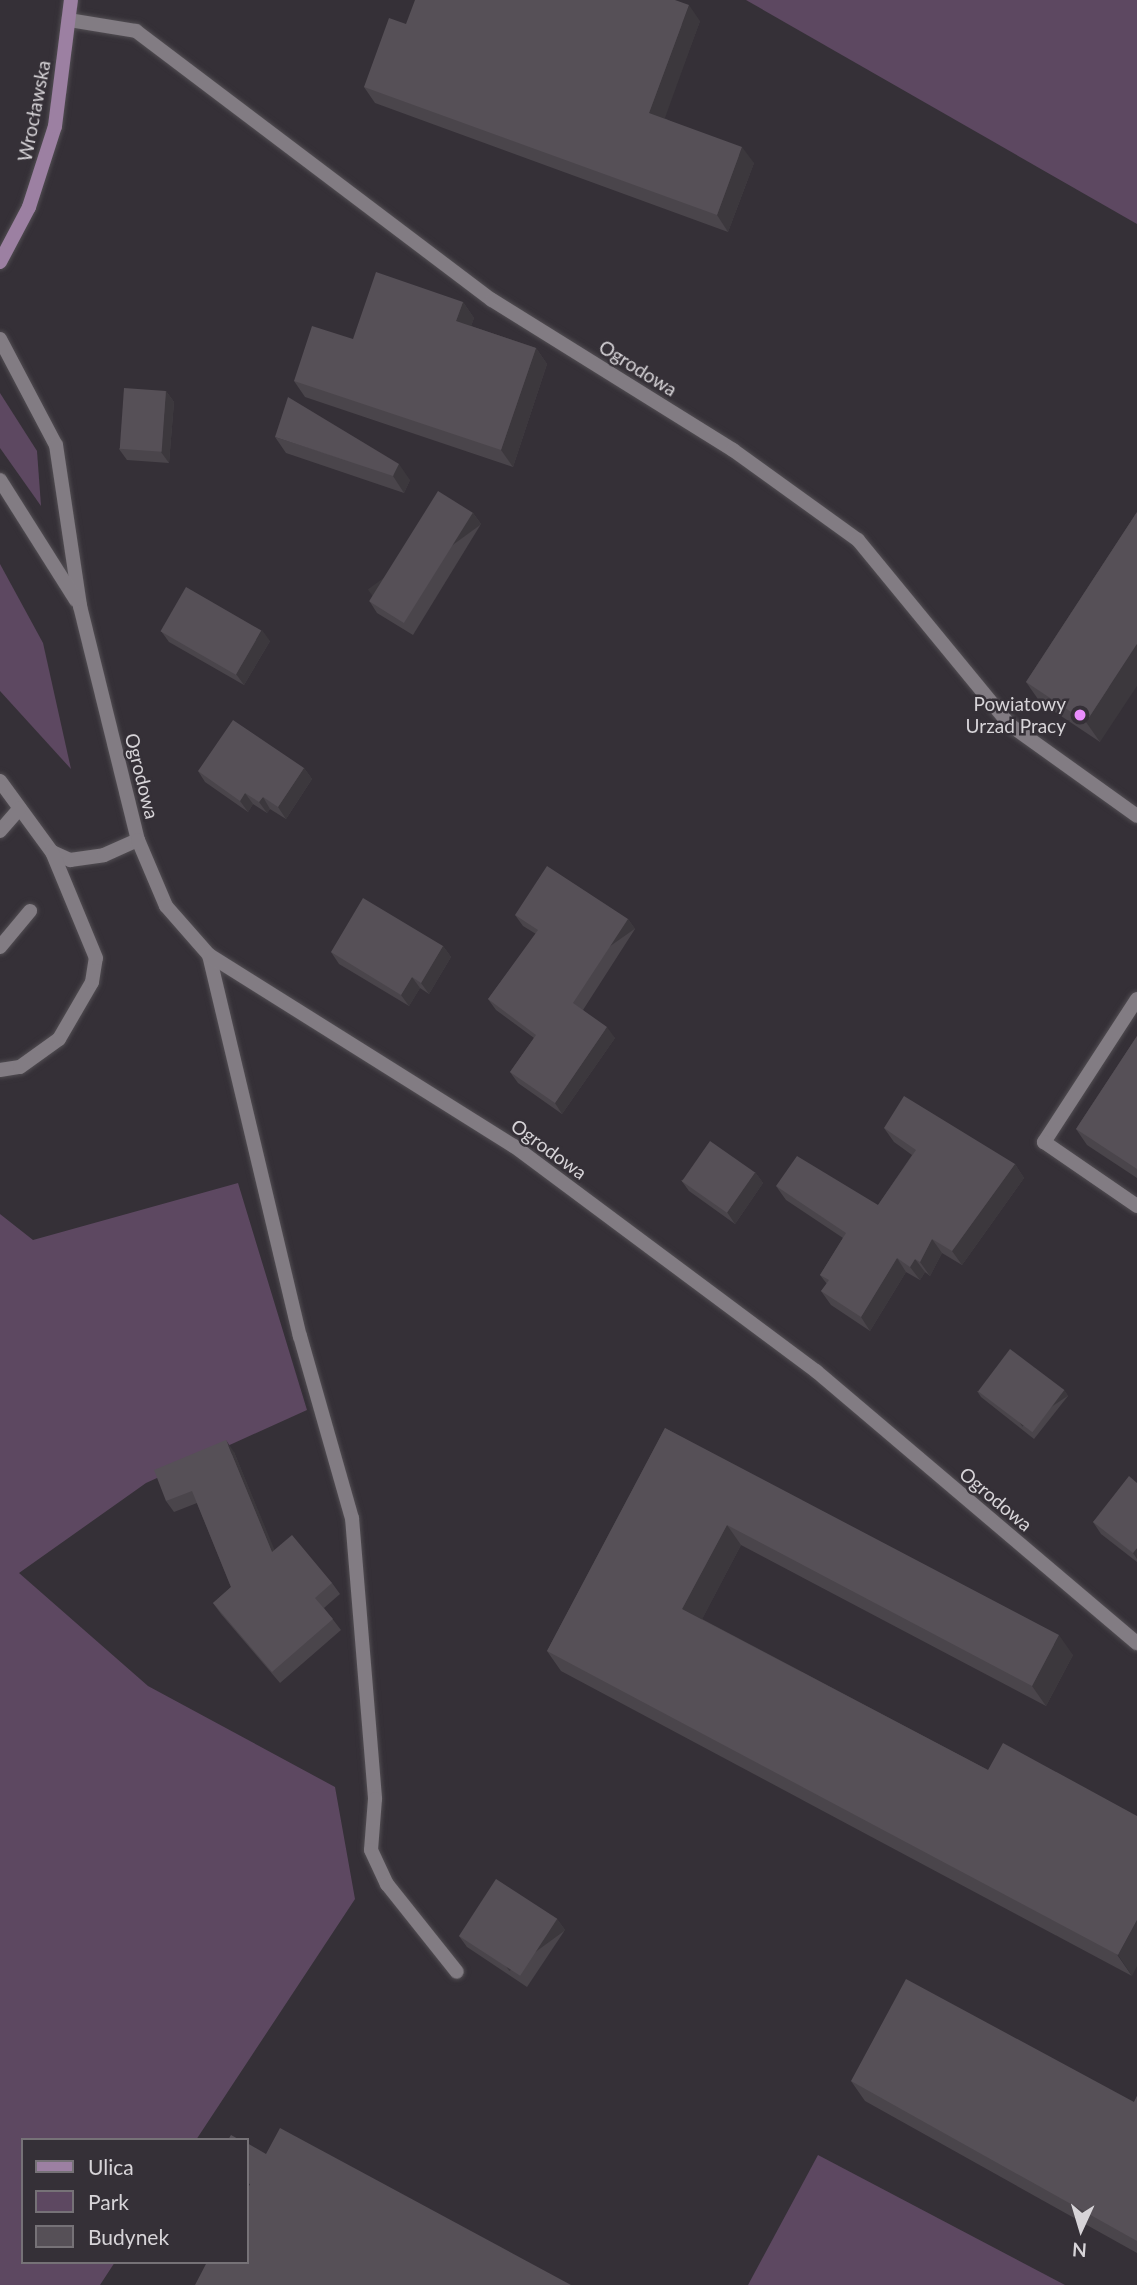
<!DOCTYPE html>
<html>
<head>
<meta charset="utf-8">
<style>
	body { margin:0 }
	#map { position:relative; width:1137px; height:2285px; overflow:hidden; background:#353037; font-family:Lato,sans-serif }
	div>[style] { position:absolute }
	.green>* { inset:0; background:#5d4861 }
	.roads { filter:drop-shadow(0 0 2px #514d52) drop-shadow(0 0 2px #514d52) }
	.service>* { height:14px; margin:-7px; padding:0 7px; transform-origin:7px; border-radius:7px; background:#827c83 }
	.minor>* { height:14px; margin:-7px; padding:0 7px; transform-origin:7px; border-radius:7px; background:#827c83 }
	.secondary>* { height:14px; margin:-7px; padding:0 7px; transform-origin:7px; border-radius:7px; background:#9c80a2 }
	.wall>* { inset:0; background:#4a454b }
	.shaded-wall>* { inset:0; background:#3c383d; transform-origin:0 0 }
	.building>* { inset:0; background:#565057; transform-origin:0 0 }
	.dots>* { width:19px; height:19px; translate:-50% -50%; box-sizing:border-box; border:4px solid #353037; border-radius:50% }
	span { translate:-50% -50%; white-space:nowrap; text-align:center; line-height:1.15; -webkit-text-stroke:5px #353037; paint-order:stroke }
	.street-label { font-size:19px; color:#d7d4d8 }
	.poi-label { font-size:19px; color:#d7d4d8 }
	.right { translate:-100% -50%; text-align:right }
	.legend { position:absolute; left:21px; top:2138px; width:228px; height:126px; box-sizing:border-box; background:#353037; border:2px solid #767277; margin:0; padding:9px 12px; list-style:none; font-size:21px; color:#d7d4d8 }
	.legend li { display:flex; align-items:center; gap:14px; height:35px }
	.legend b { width:35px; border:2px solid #767277 }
	.north { position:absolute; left:1046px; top:2194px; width:70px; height:70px; -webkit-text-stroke:5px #353037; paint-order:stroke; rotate:184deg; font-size:19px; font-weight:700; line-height:28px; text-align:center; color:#d7d4d8 }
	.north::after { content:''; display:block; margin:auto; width:24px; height:32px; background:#d7d4d8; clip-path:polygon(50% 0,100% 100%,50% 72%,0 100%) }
</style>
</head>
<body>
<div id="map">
	<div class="green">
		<div style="clip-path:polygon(746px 0,1137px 0,1137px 224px)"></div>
		<div style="clip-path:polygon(0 393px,37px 451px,41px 506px,0 448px)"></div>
		<div style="clip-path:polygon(0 564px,43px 643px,71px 769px,0 691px)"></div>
		<div style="clip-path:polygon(238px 1183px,307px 1410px,146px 1483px,19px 1573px,148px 1686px,335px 1787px,355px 1899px,196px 2140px,23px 2140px,23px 2262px,115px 2262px,100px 2285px,0 2285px,0 1214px,33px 1240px)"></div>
		<div style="clip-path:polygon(818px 2155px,1065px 2285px,748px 2285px)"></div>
	</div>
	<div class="roads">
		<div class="service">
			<div style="left:69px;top:20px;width:68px;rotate:9.3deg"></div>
			<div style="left:136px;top:31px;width:446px;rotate:37.1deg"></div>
			<div style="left:492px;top:300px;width:284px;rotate:31.9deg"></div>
			<div style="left:733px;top:450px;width:154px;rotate:35.8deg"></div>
			<div style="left:858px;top:540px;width:239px;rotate:50.6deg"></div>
			<div style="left:1010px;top:725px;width:156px;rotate:35.6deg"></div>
			<div style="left:0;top:781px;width:88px;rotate:53.8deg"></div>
			<div style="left:52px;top:852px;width:20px;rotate:24deg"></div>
			<div style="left:70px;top:860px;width:34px;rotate:-8deg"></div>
			<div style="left:104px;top:855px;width:37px;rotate:-24deg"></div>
			<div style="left:0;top:831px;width:30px;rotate:-49deg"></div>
			<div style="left:0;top:947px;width:47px;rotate:-50.2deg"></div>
			<div style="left:209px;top:955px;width:392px;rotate:76.6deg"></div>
			<div style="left:300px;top:1336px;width:189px;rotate:74.1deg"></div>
			<div style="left:352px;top:1518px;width:282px;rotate:85.3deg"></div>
			<div style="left:375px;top:1799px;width:51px;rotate:94.5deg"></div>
			<div style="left:371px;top:1850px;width:38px;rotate:65deg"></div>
			<div style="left:387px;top:1884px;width:112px;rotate:51.5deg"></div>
			<div style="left:1137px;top:999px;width:171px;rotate:123deg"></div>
			<div style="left:1044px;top:1142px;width:113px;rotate:34.5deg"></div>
			<div style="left:0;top:1070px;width:20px;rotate:-9deg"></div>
			<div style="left:20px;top:1067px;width:48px;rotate:-35.7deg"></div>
			<div style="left:59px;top:1039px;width:66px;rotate:-59.9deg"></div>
			<div style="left:92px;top:982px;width:24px;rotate:-81deg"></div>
			<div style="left:96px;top:958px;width:115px;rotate:-112.5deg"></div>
		</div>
		<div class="minor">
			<div style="left:0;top:339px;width:120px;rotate:62.2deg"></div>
			<div style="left:56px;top:445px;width:163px;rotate:81.5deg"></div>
			<div style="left:80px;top:606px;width:241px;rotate:76.1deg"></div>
			<div style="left:138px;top:840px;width:72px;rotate:67deg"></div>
			<div style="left:166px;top:906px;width:65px;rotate:48.7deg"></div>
			<div style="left:209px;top:955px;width:360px;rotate:32.1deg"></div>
			<div style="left:514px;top:1146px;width:377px;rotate:36.7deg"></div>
			<div style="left:816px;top:1371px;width:421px;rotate:40.3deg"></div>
			<div style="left:0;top:480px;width:142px;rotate:57.7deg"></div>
		</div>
		<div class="secondary">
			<div style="left:0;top:262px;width:62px;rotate:-62.2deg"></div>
			<div style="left:29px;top:207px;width:85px;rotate:-72.2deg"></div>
			<div style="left:55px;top:126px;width:127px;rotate:-82.8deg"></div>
		</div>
	</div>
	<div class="wall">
		<div style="clip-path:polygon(700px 21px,664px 118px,754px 163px,728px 232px,375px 103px,364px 87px)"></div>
		<div style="clip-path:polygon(463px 302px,474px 318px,471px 326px,536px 348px,547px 364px,513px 467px,305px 397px,294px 381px,353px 339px)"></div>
		<div style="clip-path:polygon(166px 391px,174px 402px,169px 463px,127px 460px,119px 449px)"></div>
		<div style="clip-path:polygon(275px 437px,410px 480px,404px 493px,286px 453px)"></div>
		<div style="clip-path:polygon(1137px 512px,1100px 742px,1040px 702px,1026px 682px)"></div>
		<div style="clip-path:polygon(473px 513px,481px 524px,413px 635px,377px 613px,370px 602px)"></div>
		<div style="clip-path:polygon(161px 631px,270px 641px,244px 685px,169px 642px)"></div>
		<div style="clip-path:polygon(304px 768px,312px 779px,286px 819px,270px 809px,267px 813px,253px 804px,248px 812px,205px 782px,198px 771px)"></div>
		<div style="clip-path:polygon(515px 915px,628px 919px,635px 929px,583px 1010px,615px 1038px,562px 1114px,518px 1083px,510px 1072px,534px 1038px,496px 1010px,488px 999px,536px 934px,523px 926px)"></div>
		<div style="clip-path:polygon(443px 946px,451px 957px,429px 994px,420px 988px,409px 1006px,339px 964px,331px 952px)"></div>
		<div style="clip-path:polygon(1137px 1036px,1137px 1178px,1087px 1145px,1076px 1129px)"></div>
		<div style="clip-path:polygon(884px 1128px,1015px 1164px,1024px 1178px,962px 1265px,942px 1253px,930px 1276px,925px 1272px,920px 1280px,906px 1272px,870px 1331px,831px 1305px,821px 1291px,827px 1284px,820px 1275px,843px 1238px,786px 1200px,776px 1186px,878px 1205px,912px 1155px,894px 1142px)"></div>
		<div style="clip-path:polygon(755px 1172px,763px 1183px,735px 1224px,689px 1191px,681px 1180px)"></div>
		<div style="clip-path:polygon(1064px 1390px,1068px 1396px,1034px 1439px,981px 1397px,977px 1391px)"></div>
		<div style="clip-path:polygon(665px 1428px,1073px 1655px,1046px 1706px,741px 1545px,702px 1619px,988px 1770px,1132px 1976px,561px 1671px,547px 1651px)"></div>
		<div style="clip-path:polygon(234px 1452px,274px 1550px,332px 1583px,340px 1594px,324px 1608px,341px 1630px,280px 1683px,221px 1614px,213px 1603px,231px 1587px,197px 1503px,174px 1512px,166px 1501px)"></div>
		<div style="clip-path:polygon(1137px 1483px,1137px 1562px,1101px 1534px,1093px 1522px)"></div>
		<div style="clip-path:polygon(557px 1919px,565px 1930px,527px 1987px,467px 1947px,459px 1936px)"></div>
		<div style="clip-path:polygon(851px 2081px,1134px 2102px,1137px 2096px,1137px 2253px,865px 2101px)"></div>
	</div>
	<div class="shaded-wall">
		<div style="clip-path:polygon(689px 5px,700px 21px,661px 129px,649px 113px)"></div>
		<div style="clip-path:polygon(742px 147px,754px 163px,728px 232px,717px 215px)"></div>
		<div style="clip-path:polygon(463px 302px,474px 318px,467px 337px,456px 321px)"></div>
		<div style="clip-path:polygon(536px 348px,547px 364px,513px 467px,501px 450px)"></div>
		<div style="clip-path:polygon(166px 391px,174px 402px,169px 463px,161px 452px)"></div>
		<div style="clip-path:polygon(399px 464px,410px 480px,404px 493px,393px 476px)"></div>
		<div style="left:473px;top:513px;width:14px;height:130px;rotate:54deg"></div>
		<div style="clip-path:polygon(262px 630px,270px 641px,244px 685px,236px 674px)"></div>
		<div style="clip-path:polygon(1137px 644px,1137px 686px,1100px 742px,1086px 722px)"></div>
		<div style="clip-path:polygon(304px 768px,312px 779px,286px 819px,278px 807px)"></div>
		<div style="clip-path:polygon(245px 793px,253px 804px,248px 812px,240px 801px)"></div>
		<div style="clip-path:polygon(263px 797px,270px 809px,267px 813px,259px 802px)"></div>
		<div style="left:628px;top:919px;width:12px;height:100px;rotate:55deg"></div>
		<div style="clip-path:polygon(443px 946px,451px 957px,429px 994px,421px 983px)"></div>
		<div style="clip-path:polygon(412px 977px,420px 988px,409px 1006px,401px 995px)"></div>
		<div style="clip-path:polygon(607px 1027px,615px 1038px,562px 1114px,555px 1103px)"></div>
		<div style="clip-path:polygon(1015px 1164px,1024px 1178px,962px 1265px,952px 1251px)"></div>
		<div style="clip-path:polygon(755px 1172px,763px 1183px,735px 1224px,727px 1212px)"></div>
		<div style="clip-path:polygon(932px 1239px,942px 1253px,930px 1276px,920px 1262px)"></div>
		<div style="clip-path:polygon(897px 1258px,906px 1272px,870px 1331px,861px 1317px)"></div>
		<div style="clip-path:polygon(915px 1259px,925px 1272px,920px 1280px,910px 1267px)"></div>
		<div style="left:1064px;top:1390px;width:7px;height:55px;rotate:56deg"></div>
		<div style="clip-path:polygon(226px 1440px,234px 1452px,280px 1563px,272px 1552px)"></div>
		<div style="clip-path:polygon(727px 1525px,741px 1545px,697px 1629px,682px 1609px)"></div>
		<div style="clip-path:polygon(1137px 1548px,1137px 1559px,1133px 1553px)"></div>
		<div style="clip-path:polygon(1059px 1635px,1073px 1655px,1046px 1706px,1032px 1686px)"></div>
		<div style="left:557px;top:1919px;width:14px;height:69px;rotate:54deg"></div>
		<div style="clip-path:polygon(1137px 1920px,1137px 1966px,1132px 1976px,1118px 1955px)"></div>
	</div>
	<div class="building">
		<div style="clip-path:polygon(415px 0,675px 0,689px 5px,649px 113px,742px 147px,717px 215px,364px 87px,389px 18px,406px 24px)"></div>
		<div style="clip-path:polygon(376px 272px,463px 302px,456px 321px,536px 348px,501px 450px,294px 381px,312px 326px,353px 339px)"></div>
		<div style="left:124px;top:388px;width:42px;height:61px;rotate:4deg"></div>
		<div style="clip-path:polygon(288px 397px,399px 464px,393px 476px,275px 437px)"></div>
		<div style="left:438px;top:491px;width:41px;height:130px;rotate:32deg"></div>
		<div style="clip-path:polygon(1137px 512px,1137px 644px,1086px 722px,1026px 682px)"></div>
		<div style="left:186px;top:587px;width:87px;height:51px;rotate:30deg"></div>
		<div style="clip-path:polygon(233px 720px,304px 768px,278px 807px,263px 797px,259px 802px,245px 793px,240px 801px,198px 771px)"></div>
		<div style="clip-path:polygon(547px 866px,628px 919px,573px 1003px,607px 1027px,555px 1103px,510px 1072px,536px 1035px,488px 999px,538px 930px,515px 915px)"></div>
		<div style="clip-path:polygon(363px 898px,443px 946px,421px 983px,412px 977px,401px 995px,331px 952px)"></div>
		<div style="clip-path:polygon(1137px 1036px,1137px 1169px,1076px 1129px)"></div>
		<div style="clip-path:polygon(904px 1096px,1015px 1164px,952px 1251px,932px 1239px,920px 1262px,915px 1259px,910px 1267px,897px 1258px,861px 1317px,821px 1291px,829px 1280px,820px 1275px,846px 1233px,776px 1186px,797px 1156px,878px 1205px,916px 1150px,884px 1128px)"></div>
		<div style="left:710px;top:1141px;width:55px;height:49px;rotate:35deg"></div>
		<div style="left:1010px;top:1349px;width:68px;height:53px;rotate:37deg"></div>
		<div style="clip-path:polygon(665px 1428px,1059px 1635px,1032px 1686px,727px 1525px,682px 1609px,988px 1770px,1003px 1743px,1137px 1816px,1137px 1920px,1118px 1955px,547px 1651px)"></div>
		<div style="clip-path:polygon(226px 1440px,272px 1552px,292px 1535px,332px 1583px,315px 1598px,333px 1619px,272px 1672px,213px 1603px,231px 1587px,192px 1491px,166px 1501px,154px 1470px)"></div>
		<div style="clip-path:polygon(1129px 1476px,1137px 1483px,1137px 1548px,1133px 1553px,1093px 1522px)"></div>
		<div style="left:496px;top:1879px;width:73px;height:68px;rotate:33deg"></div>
		<div style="clip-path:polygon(906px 1979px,1134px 2102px,1137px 2096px,1137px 2241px,851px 2081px)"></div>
		<div style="clip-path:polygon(280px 2128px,571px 2285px,195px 2285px,207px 2262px,247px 2262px,247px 2190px,250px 2184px,247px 2183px,247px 2143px,266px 2154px)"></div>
		<div style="clip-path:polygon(231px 2135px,240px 2140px,228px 2140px)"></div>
	</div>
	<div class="dots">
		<div style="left:1080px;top:715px;background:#ea8dfd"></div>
	</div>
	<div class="street-label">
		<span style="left:34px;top:111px;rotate:-79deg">Wrocławska</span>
		<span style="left:638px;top:368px;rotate:32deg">Ogrodowa</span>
		<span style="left:142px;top:776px;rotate:76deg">Ogrodowa</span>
		<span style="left:549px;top:1149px;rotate:36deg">Ogrodowa</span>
		<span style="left:996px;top:1499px;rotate:40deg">Ogrodowa</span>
	</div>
	<div class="poi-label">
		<span class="right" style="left:1066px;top:715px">Powiatowy<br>Urzad Pracy</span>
	</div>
	<ul class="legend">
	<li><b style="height:9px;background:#9c80a2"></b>Ulica</li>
	<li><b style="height:19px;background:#5d4861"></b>Park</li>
	<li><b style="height:19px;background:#565057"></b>Budynek</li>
	</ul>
	<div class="north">N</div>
</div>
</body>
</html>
